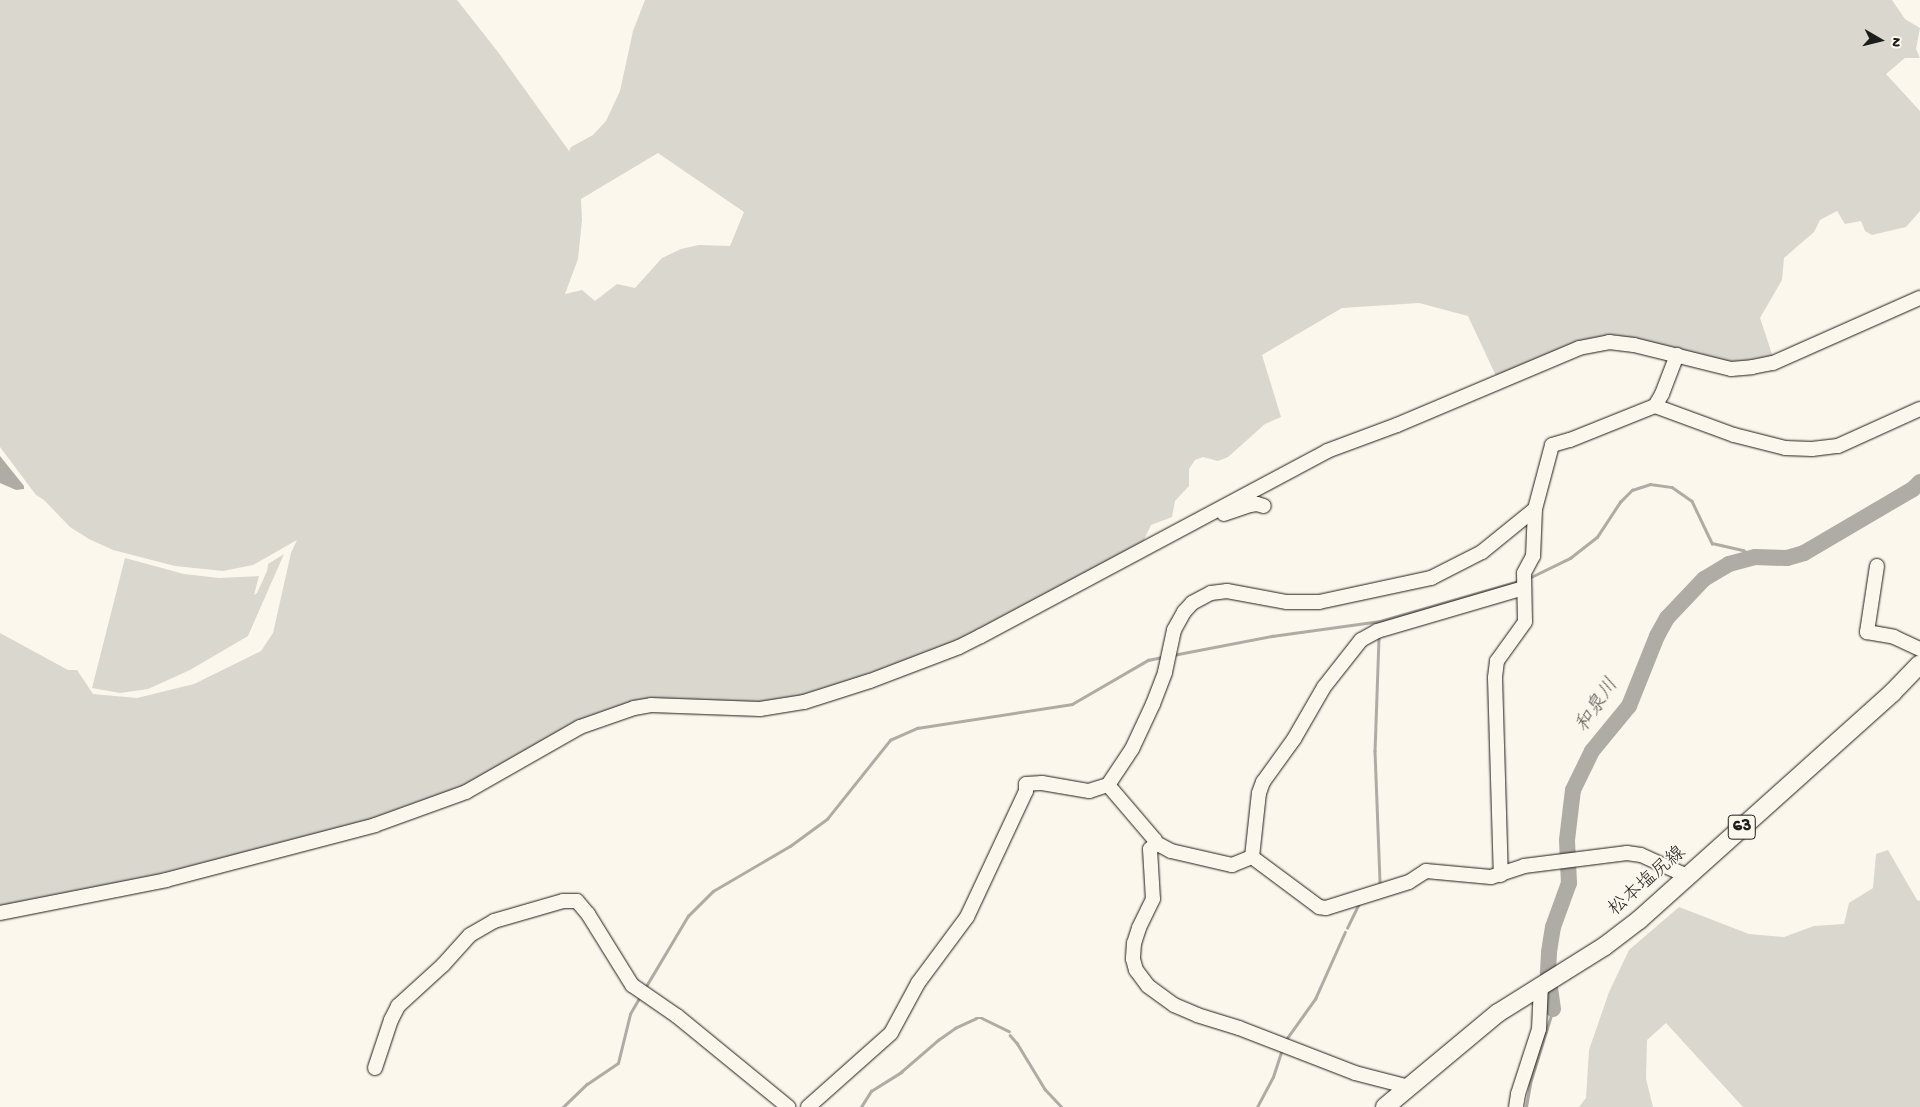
<!DOCTYPE html>
<html>
<head>
<meta charset="utf-8">
<style>
	body { margin:0 }
	#map { position:relative; width:1920px; height:1107px; overflow:hidden; background:#fbf7ec; font-family:"Gochi Hand","Klee One",sans-serif }
	div>[style] { position:absolute }
	.green>* { inset:0; background:#dad7ce }
	.water>* { inset:0; background:#afaca5 }
	.stream>* { height:2.5px; margin:-1.25px; padding:0 1.25px; transform-origin:1.25px; border-radius:1.25px; background:#afaca5 }
	.river>* { height:16px; margin:-8px; padding:0 8px; transform-origin:8px; border-radius:8px; background:#afaca5 }
	.roads { filter:drop-shadow(0 0 1px #1c1c1c) drop-shadow(0 0 1px #1c1c1c) }
	.minor>* { height:14px; margin:-7px; padding:0 7px; transform-origin:7px; border-radius:7px; background:#fbf7ec }
	.major>* { height:18px; margin:-9px; padding:0 9px; transform-origin:9px; border-radius:9px; background:#fbf7ec }
	span { translate:-50% -50%; white-space:nowrap; text-align:center; line-height:1.15; -webkit-text-stroke:4px #fbf7ec; paint-order:stroke }
	.shield-label span { padding:1px 4px; background:#fbf7ec; border:1px solid; border-radius:4px; -webkit-text-stroke-width:0 }
	.shield-label { font-size:18px; color:#1c1c1c; font-weight:700 }
	.street-label { font-size:19px; color:#1c1c1c }
	.water-label { font-size:20px; color:#575653; font-style:italic }
	.north { position:absolute; left:1855px; top:15px; width:50px; height:50px; -webkit-text-stroke:4px #fbf7ec; paint-order:stroke; rotate:98deg; font-size:14px; font-weight:700; line-height:20px; text-align:center; color:#1c1c1c }
	.north::after { content:''; display:block; margin:auto; width:18px; height:22px; background:#1c1c1c; clip-path:polygon(50% 0,100% 100%,50% 72%,0 100%) }
</style>
</head>
<body>
<div id="map">
	<div class="green">
		<div style="clip-path:polygon(evenodd,0 0,457px 0,498px 52px,569px 151px,571px 147px,593px 135px,606px 121px,620px 91px,633px 31px,645px 0,1892px 0,1905px 19px,1920px 28px,1916px 49px,1920px 58px,1905px 58px,1886px 74px,1920px 111px,1920px 211px,1906px 227px,1872px 235px,1865px 231px,1861px 221px,1845px 224px,1837px 211px,1820px 220px,1814px 232px,1784px 258px,1782px 280px,1760px 318px,1773px 357px,1732px 364px,1625px 337px,1601px 337px,1497px 378px,1468px 316px,1419px 303px,1342px 308px,1262px 355px,1281px 417px,1265px 424px,1228px 457px,1218px 461px,1203px 457px,1195px 460px,1189px 469px,1189px 486px,1175px 501px,1172px 517px,1151px 525px,1142px 544px,954px 644px,833px 690px,769px 703px,644px 700px,468px 786px,362px 824px,233px 859px,0 909px,0 633px,68px 670px,77px 670px,93px 694px,137px 698px,194px 684px,261px 651px,273px 633px,291px 553px,297px 540px,253px 565px,223px 571px,175px 566px,113px 550px,89px 539px,70px 527px,44px 500px,36px 495px,0 447px,0 0,658px 153px,744px 212px,730px 246px,699px 245px,681px 249px,662px 258px,635px 288px,617px 284px,595px 301px,582px 290px,565px 294px,578px 259px,582px 220px,581px 199px,658px 153px)"></div>
		<div style="clip-path:polygon(284px 554px,248px 636px,190px 670px,148px 689px,120px 693px,92px 688px,125px 558px,184px 574px,219px 578px,259px 576px,254px 595px,257px 593px,267px 571px,268px 564px)"></div>
		<div style="clip-path:polygon(1888px 850px,1917px 900px,1920px 901px,1920px 1107px,1743px 1107px,1666px 1023px,1647px 1040px,1646px 1079px,1653px 1107px,1579px 1107px,1586px 1098px,1589px 1050px,1609px 992px,1629px 950px,1679px 907px,1749px 934px,1784px 937px,1814px 926px,1844px 924px,1849px 903px,1873px 888px,1876px 854px)"></div>
	</div>
	<div class="water">
		<div style="clip-path:polygon(0 456px,24px 486px,24px 489px,16px 490px,0 483px)"></div>
	</div>
	<div class="stream">
		<div style="left:1529px;top:578px;width:46px;rotate:-26deg"></div>
		<div style="left:1570px;top:558px;width:34px;rotate:-38deg"></div>
		<div style="left:1597px;top:537px;width:42px;rotate:-56.7deg"></div>
		<div style="left:1620px;top:502px;width:17px;rotate:-45deg"></div>
		<div style="left:1632px;top:490px;width:19px;rotate:-18deg"></div>
		<div style="left:1650px;top:484px;width:22px;rotate:8deg"></div>
		<div style="left:1672px;top:487px;width:24px;rotate:35deg"></div>
		<div style="left:1692px;top:501px;width:47px;rotate:64.5deg"></div>
		<div style="left:1712px;top:543px;width:32px;rotate:13deg"></div>
		<div style="left:1743px;top:550px;width:14px;rotate:30deg"></div>
		<div style="left:1380px;top:621px;width:145px;rotate:-16.1deg"></div>
		<div style="left:1379px;top:638px;width:113px;rotate:92deg"></div>
		<div style="left:1375px;top:751px;width:132px;rotate:87.8deg"></div>
		<div style="left:1173px;top:655px;width:101px;rotate:-10.9deg"></div>
		<div style="left:1272px;top:636px;width:109px;rotate:-7.9deg"></div>
		<div style="left:1347px;top:928px;width:28px;rotate:-64deg"></div>
		<div style="left:645px;top:988px;width:84px;rotate:-59.2deg"></div>
		<div style="left:688px;top:916px;width:35px;rotate:-45deg"></div>
		<div style="left:713px;top:891px;width:89px;rotate:-30.3deg"></div>
		<div style="left:790px;top:846px;width:46px;rotate:-36.1deg"></div>
		<div style="left:827px;top:819px;width:101px;rotate:-51.4deg"></div>
		<div style="left:890px;top:740px;width:30px;rotate:-24deg"></div>
		<div style="left:917px;top:728px;width:157px;rotate:-8.8deg"></div>
		<div style="left:1072px;top:704px;width:88px;rotate:-30.1deg"></div>
		<div style="left:1148px;top:660px;width:14px;rotate:-12deg"></div>
		<div style="left:1010px;top:1035px;width:11px;rotate:49deg"></div>
		<div style="left:1017px;top:1043px;width:54px;rotate:58.7deg"></div>
		<div style="left:1045px;top:1089px;width:25px;rotate:47deg"></div>
		<div style="left:1285px;top:1041px;width:52px;rotate:-54.5deg"></div>
		<div style="left:1315px;top:999px;width:73px;rotate:-65.9deg"></div>
		<div style="left:563px;top:1107px;width:33px;rotate:-44deg"></div>
		<div style="left:587px;top:1084px;width:37px;rotate:-34deg"></div>
		<div style="left:618px;top:1063px;width:50px;rotate:-76.2deg"></div>
		<div style="left:630px;top:1014px;width:20px;rotate:-60deg"></div>
		<div style="left:861px;top:1107px;width:19px;rotate:-58deg"></div>
		<div style="left:871px;top:1091px;width:36px;rotate:-32deg"></div>
		<div style="left:901px;top:1072px;width:49px;rotate:-40.9deg"></div>
		<div style="left:938px;top:1040px;width:21px;rotate:-35deg"></div>
		<div style="left:955px;top:1028px;width:23px;rotate:-25deg"></div>
		<div style="left:976px;top:1018px;width:6px"></div>
		<div style="left:982px;top:1018px;width:30px;rotate:26deg"></div>
		<div style="left:1257px;top:1107px;width:34px;rotate:-62deg"></div>
		<div style="left:1273px;top:1077px;width:29px;rotate:-72deg"></div>
		<div style="left:1526px;top:1107px;width:27px;rotate:-80deg"></div>
		<div style="left:1531px;top:1080px;width:74px;rotate:-72.8deg"></div>
	</div>
	<div class="river">
		<div style="left:1553px;top:1009px;width:37px;rotate:-98deg"></div>
		<div style="left:1548px;top:972px;width:20px;rotate:-87deg"></div>
		<div style="left:1549px;top:952px;width:25px;rotate:-81deg"></div>
		<div style="left:1553px;top:927px;width:47px;rotate:-70deg"></div>
		<div style="left:1569px;top:883px;width:43px;rotate:-92.7deg"></div>
		<div style="left:1567px;top:840px;width:50px;rotate:-83.2deg"></div>
		<div style="left:1573px;top:790px;width:43px;rotate:-64deg"></div>
		<div style="left:1592px;top:751px;width:58px;rotate:-50.6deg"></div>
		<div style="left:1629px;top:706px;width:75px;rotate:-68.2deg"></div>
		<div style="left:1657px;top:636px;width:21px;rotate:-61deg"></div>
		<div style="left:1667px;top:618px;width:54px;rotate:-46.5deg"></div>
		<div style="left:1704px;top:579px;width:29px;rotate:-31deg"></div>
		<div style="left:1729px;top:564px;width:27px;rotate:-15deg"></div>
		<div style="left:1755px;top:557px;width:32px;rotate:2deg"></div>
		<div style="left:1787px;top:558px;width:18px;rotate:-16deg"></div>
		<div style="left:1804px;top:553px;width:126px;rotate:-30.4deg"></div>
		<div style="left:1913px;top:489px;width:10px;rotate:-45deg"></div>
	</div>
	<div class="roads">
		<div class="minor">
			<div style="left:1655px;top:406px;width:84px;rotate:20.2deg"></div>
			<div style="left:1734px;top:435px;width:53px;rotate:14.3deg"></div>
			<div style="left:1785px;top:448px;width:27px;rotate:2deg"></div>
			<div style="left:1812px;top:449px;width:26px;rotate:-7deg"></div>
			<div style="left:1838px;top:446px;width:90px;rotate:-24.3deg"></div>
			<div style="left:1535px;top:509px;width:66px;rotate:-75.1deg"></div>
			<div style="left:1552px;top:445px;width:19px;rotate:-16deg"></div>
			<div style="left:1570px;top:440px;width:92px;rotate:-21.8deg"></div>
			<div style="left:1655px;top:406px;width:14px;rotate:-60deg"></div>
			<div style="left:1662px;top:394px;width:42px;rotate:-69deg"></div>
			<div style="left:1224px;top:514px;width:28px;rotate:-19deg"></div>
			<div style="left:1250px;top:505px;width:7px;rotate:-8deg"></div>
			<div style="left:1257px;top:504px;width:7px;rotate:16deg"></div>
			<div style="left:1877px;top:566px;width:67px;rotate:98.6deg"></div>
			<div style="left:1867px;top:632px;width:27px;rotate:10deg"></div>
			<div style="left:1894px;top:637px;width:29px;rotate:25deg"></div>
			<div style="left:1108px;top:785px;width:72px;rotate:49.5deg"></div>
			<div style="left:1155px;top:840px;width:5px;rotate:90deg"></div>
			<div style="left:1155px;top:845px;width:6px;rotate:141deg"></div>
			<div style="left:1150px;top:849px;width:50px;rotate:86.6deg"></div>
			<div style="left:1153px;top:899px;width:32px;rotate:116deg"></div>
			<div style="left:1139px;top:928px;width:16px;rotate:108deg"></div>
			<div style="left:1134px;top:943px;width:16px;rotate:94deg"></div>
			<div style="left:1133px;top:959px;width:11px;rotate:75deg"></div>
			<div style="left:1136px;top:970px;width:20px;rotate:53deg"></div>
			<div style="left:1148px;top:986px;width:32px;rotate:36deg"></div>
			<div style="left:1174px;top:1005px;width:25px;rotate:23deg"></div>
			<div style="left:1197px;top:1015px;width:44px;rotate:17.2deg"></div>
			<div style="left:1239px;top:1028px;width:124px;rotate:21.2deg"></div>
			<div style="left:1355px;top:1073px;width:56px;rotate:14.5deg"></div>
			<div style="left:1156px;top:843px;width:17px;rotate:28deg"></div>
			<div style="left:1171px;top:851px;width:63px;rotate:12.9deg"></div>
			<div style="left:1232px;top:865px;width:22px;rotate:-22deg"></div>
			<div style="left:1252px;top:857px;width:84px;rotate:36.7deg"></div>
			<div style="left:1319px;top:907px;width:7px;rotate:8deg"></div>
			<div style="left:1326px;top:908px;width:87px;rotate:-17.4deg"></div>
			<div style="left:1409px;top:882px;width:20px;rotate:-33deg"></div>
			<div style="left:1426px;top:871px;width:65px;rotate:5.3deg"></div>
			<div style="left:1491px;top:877px;width:35px;rotate:-18deg"></div>
			<div style="left:1524px;top:866px;width:104px;rotate:-7.2deg"></div>
			<div style="left:1627px;top:853px;width:14px;rotate:8deg"></div>
			<div style="left:1641px;top:855px;width:51px;rotate:24.5deg"></div>
			<div style="left:1252px;top:857px;width:64px;rotate:-83.8deg"></div>
			<div style="left:1259px;top:793px;width:12px;rotate:-70deg"></div>
			<div style="left:1263px;top:782px;width:53px;rotate:-54.2deg"></div>
			<div style="left:1294px;top:739px;width:60px;rotate:-60deg"></div>
			<div style="left:1324px;top:687px;width:60px;rotate:-51.8deg"></div>
			<div style="left:1361px;top:640px;width:18px;rotate:-29deg"></div>
			<div style="left:1377px;top:631px;width:153px;rotate:-16.3deg"></div>
			<div style="left:0;top:913px;width:169px;rotate:-11.2deg"></div>
			<div style="left:166px;top:880px;width:216px;rotate:-14.7deg"></div>
			<div style="left:375px;top:825px;width:97px;rotate:-19.9deg"></div>
			<div style="left:466px;top:792px;width:131px;rotate:-29.7deg"></div>
			<div style="left:580px;top:727px;width:57px;rotate:-19.4deg"></div>
			<div style="left:634px;top:708px;width:17px;rotate:-10deg"></div>
			<div style="left:651px;top:705px;width:109px;rotate:2.1deg"></div>
			<div style="left:760px;top:709px;width:45px;rotate:-9deg"></div>
			<div style="left:804px;top:702px;width:69px;rotate:-17.7deg"></div>
			<div style="left:870px;top:681px;width:95px;rotate:-20.9deg"></div>
			<div style="left:959px;top:647px;width:25px;rotate:-27deg"></div>
			<div style="left:981px;top:636px;width:392px;rotate:-28.1deg"></div>
			<div style="left:1327px;top:451px;width:75px;rotate:-20.4deg"></div>
			<div style="left:1397px;top:425px;width:198px;rotate:-22.9deg"></div>
			<div style="left:1579px;top:348px;width:31px;rotate:-11deg"></div>
			<div style="left:1609px;top:342px;width:25px;rotate:7deg"></div>
			<div style="left:1634px;top:345px;width:100px;rotate:13.9deg"></div>
			<div style="left:1731px;top:369px;width:21px;rotate:-5deg"></div>
			<div style="left:1752px;top:367px;width:21px;rotate:-11deg"></div>
			<div style="left:1773px;top:363px;width:161px;rotate:-23.9deg"></div>
			<div style="left:375px;top:1068px;width:51px;rotate:-71.6deg"></div>
			<div style="left:391px;top:1020px;width:16px;rotate:-63deg"></div>
			<div style="left:398px;top:1006px;width:61px;rotate:-42.3deg"></div>
			<div style="left:443px;top:965px;width:40px;rotate:-48deg"></div>
			<div style="left:470px;top:935px;width:28px;rotate:-30deg"></div>
			<div style="left:494px;top:921px;width:72px;rotate:-16.2deg"></div>
			<div style="left:563px;top:901px;width:14px"></div>
			<div style="left:577px;top:901px;width:17px;rotate:50deg"></div>
			<div style="left:588px;top:914px;width:84px;rotate:58.2deg"></div>
			<div style="left:632px;top:985px;width:55px;rotate:34.6deg"></div>
			<div style="left:677px;top:1016px;width:144px;rotate:39.3deg"></div>
			<div style="left:808px;top:1107px;width:111px;rotate:-41.7deg"></div>
			<div style="left:891px;top:1033px;width:57px;rotate:-61.6deg"></div>
			<div style="left:918px;top:983px;width:82px;rotate:-53.4deg"></div>
			<div style="left:967px;top:917px;width:139px;rotate:-64.9deg"></div>
			<div style="left:1026px;top:791px;width:7px;rotate:-90deg"></div>
			<div style="left:1026px;top:784px;width:16px;rotate:-4deg"></div>
			<div style="left:1042px;top:783px;width:48px;rotate:9.7deg"></div>
			<div style="left:1089px;top:791px;width:20px;rotate:-18deg"></div>
			<div style="left:1108px;top:785px;width:43px;rotate:-56.3deg"></div>
			<div style="left:1132px;top:749px;width:50px;rotate:-65deg"></div>
			<div style="left:1153px;top:704px;width:34px;rotate:-69deg"></div>
			<div style="left:1165px;top:672px;width:43px;rotate:-77.9deg"></div>
			<div style="left:1174px;top:630px;width:21px;rotate:-61deg"></div>
			<div style="left:1184px;top:612px;width:12px;rotate:-48deg"></div>
			<div style="left:1192px;top:603px;width:21px;rotate:-28deg"></div>
			<div style="left:1211px;top:593px;width:16px;rotate:-7deg"></div>
			<div style="left:1227px;top:591px;width:61px;rotate:10.4deg"></div>
			<div style="left:1287px;top:602px;width:32px"></div>
			<div style="left:1319px;top:602px;width:115px;rotate:-12.1deg"></div>
			<div style="left:1431px;top:578px;width:57px;rotate:-27deg"></div>
			<div style="left:1482px;top:552px;width:68px;rotate:-39.1deg"></div>
			<div style="left:1535px;top:509px;width:47px;rotate:92.4deg"></div>
			<div style="left:1533px;top:556px;width:19px;rotate:118deg"></div>
			<div style="left:1524px;top:573px;width:49px;rotate:88.8deg"></div>
			<div style="left:1525px;top:622px;width:48px;rotate:125.7deg"></div>
			<div style="left:1497px;top:661px;width:17px;rotate:97deg"></div>
			<div style="left:1495px;top:678px;width:197px;rotate:88.3deg"></div>
			<div style="left:1516px;top:1107px;width:13px;rotate:-81deg"></div>
			<div style="left:1518px;top:1094px;width:68px;rotate:-72.1deg"></div>
			<div style="left:1539px;top:1029px;width:44px;rotate:-87.4deg"></div>
		</div>
		<div class="major">
			<div style="left:1385px;top:1107px;width:147px;rotate:-39.8deg"></div>
			<div style="left:1498px;top:1013px;width:126px;rotate:-32.1deg"></div>
			<div style="left:1605px;top:946px;width:43px;rotate:-37.4deg"></div>
			<div style="left:1639px;top:920px;width:340px;rotate:-41.9deg"></div>
			<div style="left:1892px;top:693px;width:40px;rotate:-46deg"></div>
		</div>
	</div>
	<div class="shield-label">
		<span style="left:1742px;top:827px">63</span>
	</div>
	<div class="street-label">
		<span style="left:1648px;top:882px;rotate:-41deg">松本塩尻線</span>
	</div>
	<div class="water-label">
		<span style="left:1598px;top:706px;rotate:-56deg">和泉川</span>
	</div>
	<div class="north">N</div>
</div>
</body>
</html>
